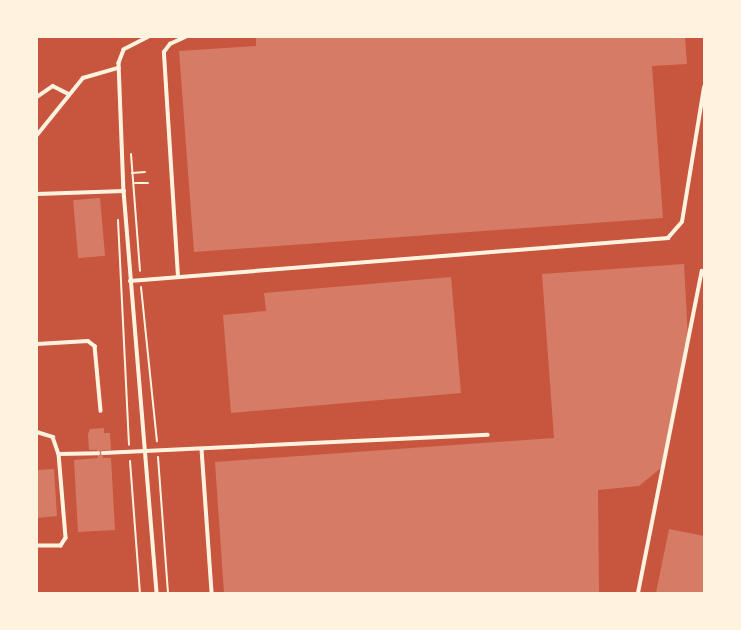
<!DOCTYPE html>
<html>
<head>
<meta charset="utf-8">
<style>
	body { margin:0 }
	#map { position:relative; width:741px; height:630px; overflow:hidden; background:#c8553d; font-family:Roboto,sans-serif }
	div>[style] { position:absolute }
	.building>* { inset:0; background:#d67c66; transform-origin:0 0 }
	.path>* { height:2px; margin:-1px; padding:0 1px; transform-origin:1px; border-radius:1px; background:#fff3e0 }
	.service>* { height:3.5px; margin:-1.75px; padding:0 1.75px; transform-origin:1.75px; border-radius:1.75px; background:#fff3e0 }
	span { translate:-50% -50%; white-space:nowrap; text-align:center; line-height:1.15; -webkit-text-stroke:5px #fff3e0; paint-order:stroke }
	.frame { position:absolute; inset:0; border:38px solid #fff3e0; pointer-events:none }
</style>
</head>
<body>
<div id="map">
	<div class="building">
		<div style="clip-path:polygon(256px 37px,685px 37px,687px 64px,652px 66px,663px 218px,194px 252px,179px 51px,256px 46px)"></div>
		<div style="left:100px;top:198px;width:58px;height:27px;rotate:85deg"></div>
		<div style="clip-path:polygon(684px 264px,688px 339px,662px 467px,639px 486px,598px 490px,599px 593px,224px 593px,215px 462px,554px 438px,542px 274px)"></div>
		<div style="clip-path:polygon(451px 277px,461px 393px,231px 413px,223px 315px,266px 311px,264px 293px)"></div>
		<div style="clip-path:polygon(104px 428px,104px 433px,110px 433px,111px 450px,102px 450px,103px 458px,111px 458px,115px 530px,78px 532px,74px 460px,98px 458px,97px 450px,89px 450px,88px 434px,90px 429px)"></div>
		<div style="clip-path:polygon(54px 469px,57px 516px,37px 518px,37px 470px)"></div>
		<div style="clip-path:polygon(669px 529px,704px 536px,704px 593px,656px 593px)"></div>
	</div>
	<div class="path">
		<div style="left:131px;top:154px;width:117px;rotate:85.6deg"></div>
		<div style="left:132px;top:173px;width:13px;rotate:-4deg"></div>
		<div style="left:135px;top:183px;width:13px"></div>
		<div style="left:118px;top:220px;width:225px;rotate:87.2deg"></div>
		<div style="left:141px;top:287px;width:155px;rotate:84.1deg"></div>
		<div style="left:158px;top:457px;width:136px;rotate:85.8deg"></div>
		<div style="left:130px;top:461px;width:132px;rotate:85.7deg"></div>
	</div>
	<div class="service">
		<div style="left:149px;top:37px;width:28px;rotate:153deg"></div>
		<div style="left:124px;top:50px;width:14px;rotate:111deg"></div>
		<div style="left:119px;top:63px;width:128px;rotate:87.8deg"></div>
		<div style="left:124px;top:191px;width:403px;rotate:85.3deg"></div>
		<div style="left:37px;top:97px;width:19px;rotate:-35deg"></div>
		<div style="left:53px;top:86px;width:18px;rotate:27deg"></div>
		<div style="left:37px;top:135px;width:73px;rotate:-51.1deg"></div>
		<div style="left:83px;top:78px;width:37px;rotate:-16deg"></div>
		<div style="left:37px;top:194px;width:87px;rotate:-2deg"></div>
		<div style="left:178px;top:277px;width:225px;rotate:-93.6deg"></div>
		<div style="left:164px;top:52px;width:10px;rotate:-53deg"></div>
		<div style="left:170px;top:44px;width:17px;rotate:-25deg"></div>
		<div style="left:130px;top:281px;width:540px;rotate:-4.57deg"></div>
		<div style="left:668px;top:238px;width:21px;rotate:-49deg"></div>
		<div style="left:682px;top:222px;width:136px;rotate:-80.7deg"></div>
		<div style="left:37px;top:344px;width:51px;rotate:-3.4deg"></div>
		<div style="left:88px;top:341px;width:9px;rotate:36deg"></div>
		<div style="left:95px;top:346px;width:65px;rotate:84.7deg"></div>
		<div style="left:37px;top:432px;width:17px;rotate:17deg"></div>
		<div style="left:53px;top:437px;width:18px;rotate:71deg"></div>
		<div style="left:59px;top:454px;width:84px;rotate:85.2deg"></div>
		<div style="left:66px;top:538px;width:9px;rotate:122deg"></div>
		<div style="left:61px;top:546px;width:24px;rotate:180deg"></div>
		<div style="left:202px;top:449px;width:144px;rotate:86deg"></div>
		<div style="left:103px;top:453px;width:385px;rotate:-2.7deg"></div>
		<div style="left:59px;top:454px;width:39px;rotate:-1deg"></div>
		<div style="left:638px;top:593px;width:328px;rotate:-78.8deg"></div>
	</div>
	<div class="frame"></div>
</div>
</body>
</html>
